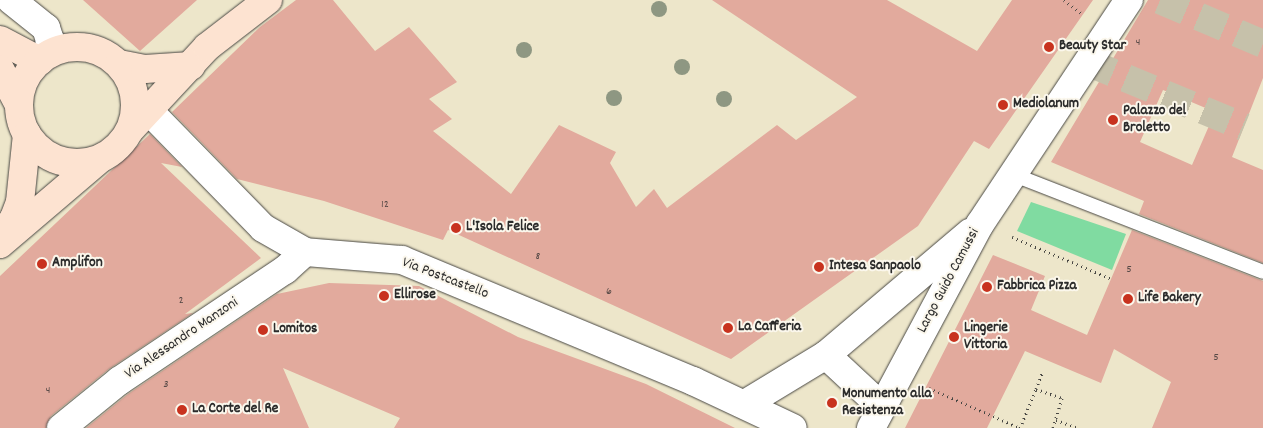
<!DOCTYPE html>
<html>
<head>
<meta charset="utf-8">
<style>
	body { margin:0 }
	#map { position:relative; width:1263px; height:428px; overflow:hidden; background:#ede6ca; font-family:Dekko,sans-serif }
	div>[style] { position:absolute }
	.green>* { inset:0; background:#80dba1 }
	.building>* { inset:0; background:#e2aa9d }
	.street-tunnel>* { height:28px; margin-top:-14px; transform-origin:0; background:repeating-linear-gradient(90deg,#c6c1aa 0 28px,transparent 0 42px) }
	.path>* { height:3px; margin-top:-1.5px; transform-origin:0; background:repeating-linear-gradient(90deg,#484743 0 1px,transparent 0 5px) }
	.roads { filter:drop-shadow(0 0 1px #484743) drop-shadow(0 0 1px #484743) }
	.lane>* { height:14px; margin:-7px; padding:0 7px; transform-origin:7px; border-radius:7px; background:#fff }
	.street>* { height:28px; margin:-14px; padding:0 14px; transform-origin:14px; border-radius:14px; background:#fff }
	.secondary>* { height:28px; margin:-14px; padding:0 14px; transform-origin:14px; border-radius:14px; background:#fde3d1 }
	.secondary>.ring { margin:-14px; padding:0; box-sizing:content-box; background:none; border:28px solid #fde3d1; border-radius:50% }
	.trees>* { width:16px; height:16px; margin:-8px; border-radius:50%; background:#8e9782 }
	.dots>* { width:14px; height:14px; translate:-50% -50%; box-sizing:border-box; border:2px solid #fbf7ec; border-radius:50% }
	span { translate:-50% -50%; white-space:nowrap; text-align:center; line-height:1.15; -webkit-text-stroke:4px #fbf7ec; paint-order:stroke }
	.number-label { font-size:12px; color:#594b48 }
	.number-label span { -webkit-text-stroke-width:0 }
	.poi-label { font-size:15px; color:#2b2b2b; font-weight:700 }
	.left { translate:0 -50%; text-align:left }
	.street-label { font-size:15px; color:#2b2b2b }
</style>
</head>
<body>
<div id="map">
	<div class="green">
		<div style="clip-path:polygon(1031px 202px,1126px 234px,1112px 270px,1017px 231px)"></div>
	</div>
	<div class="building">
		<div style="clip-path:polygon(83px 0,197px 0,140px 51px)"></div>
		<div style="clip-path:polygon(296px 0,333px 0,375px 51px,409px 27px,457px 82px,429px 99px,452px 119px,433px 131px,511px 194px,559px 125px,616px 152px,610px 163px,636px 207px,654px 189px,667px 208px,777px 125px,796px 140px,857px 97px,712px 0,887px 0,977px 51px,1012px 0,1093px 0,989px 149px,974px 141px,918px 226px,731px 359px,448px 230px,443px 240px,324px 201px,237px 179px,172px 112px,260px 27px)"></div>
		<div style="clip-path:polygon(evenodd,1148px 0,1263px 0,1263px 78px,1232px 157px,1263px 170px,1263px 263px,1139px 214px,1144px 201px,1051px 162px,1148px 0,1163px 90px,1215px 112px,1192px 165px,1140px 142px,1163px 90px)"></div>
		<div style="clip-path:polygon(150px 134px,182px 167px,161px 163px,261px 258px,185px 314px,193px 313px,109px 369px,51px 416px,46px 428px,0 428px,0 276px)"></div>
		<div style="clip-path:polygon(1132px 230px,1263px 281px,1263px 428px,1152px 428px,1171px 382px,1114px 349px,1101px 383px,1025px 351px,987px 428px,905px 428px,993px 255px,1045px 276px,1031px 310px,1087px 335px)"></div>
		<div style="clip-path:polygon(329px 283px,419px 286px,518px 337px,646px 384px,735px 428px,394px 428px,400px 418px,283px 368px,309px 428px,86px 428px,128px 394px,277px 294px)"></div>
	</div>
	<div class="street-tunnel">
		<div style="left:1160px;top:0;width:112px;rotate:23.1deg"></div>
		<div style="left:1087px;top:62px;width:170px;rotate:22.5deg"></div>
	</div>
	<div class="path">
		<div style="left:1064px;top:0;width:21px;rotate:37deg"></div>
		<div style="left:1012px;top:237px;width:108px;rotate:22.8deg"></div>
		<div style="left:929px;top:388px;width:99px;rotate:23.7deg"></div>
		<div style="left:1036px;top:389px;width:17px;rotate:-69deg"></div>
		<div style="left:1056px;top:420px;width:23px;rotate:20deg"></div>
		<div style="left:1020px;top:428px;width:42px;rotate:-67.7deg"></div>
		<div style="left:1036px;top:389px;width:28px;rotate:19deg"></div>
		<div style="left:1062px;top:398px;width:31px;rotate:107deg"></div>
	</div>
	<div class="roads">
		<div class="lane">
			<div style="left:1012px;top:174px;width:269px;rotate:21.3deg"></div>
		</div>
		<div class="street">
			<div style="left:11px;top:0;width:45px;rotate:38.7deg"></div>
			<div style="left:46px;top:28px;width:13px;rotate:72deg"></div>
			<div style="left:50px;top:40px;width:14px;rotate:98deg"></div>
			<div style="left:149px;top:111px;width:163px;rotate:45.7deg"></div>
			<div style="left:263px;top:228px;width:48px;rotate:29.7deg"></div>
			<div style="left:305px;top:252px;width:97px;rotate:4.7deg"></div>
			<div style="left:402px;top:260px;width:315px;rotate:22.6deg"></div>
			<div style="left:693px;top:381px;width:110px;rotate:25.2deg"></div>
			<div style="left:826px;top:355px;width:76px;rotate:42.9deg"></div>
			<div style="left:745px;top:404px;width:95px;rotate:-31.2deg"></div>
			<div style="left:826px;top:355px;width:189px;rotate:-40.3deg"></div>
			<div style="left:61px;top:428px;width:75px;rotate:-39deg"></div>
			<div style="left:119px;top:381px;width:200px;rotate:-33.8deg"></div>
			<div style="left:285px;top:270px;width:27px;rotate:-42deg"></div>
			<div style="left:871px;top:428px;width:231px;rotate:-61.9deg"></div>
			<div style="left:980px;top:224px;width:269px;rotate:-56.4deg"></div>
		</div>
		<div class="secondary">
			<div style="left:0;top:40px;width:45px;rotate:27.7deg"></div>
			<div class="ring" style="left:19px;top:47px;width:88px;height:88px"></div>
			<div style="left:119px;top:64px;width:26px;rotate:11deg"></div>
			<div style="left:145px;top:69px;width:46px;rotate:-3.7deg"></div>
			<div style="left:0;top:69px;width:40px;rotate:62deg"></div>
			<div style="left:130px;top:130px;width:113px;rotate:-47.1deg"></div>
			<div style="left:207px;top:47px;width:77px;rotate:-37.6deg"></div>
			<div style="left:3px;top:235px;width:20px;rotate:-57deg"></div>
			<div style="left:14px;top:218px;width:17px;rotate:-69deg"></div>
			<div style="left:20px;top:202px;width:68px;rotate:-84.1deg"></div>
			<div style="left:0;top:244px;width:131px;rotate:-40.4deg"></div>
		</div>
	</div>
	<div class="trees">
		<div style="left:659px;top:9px"></div>
		<div style="left:524px;top:50px"></div>
		<div style="left:682px;top:67px"></div>
		<div style="left:614px;top:98px"></div>
		<div style="left:724px;top:99px"></div>
	</div>
	<div class="dots">
		<div style="left:1049px;top:47px;background:#c8321e"></div>
		<div style="left:1003px;top:105px;background:#c8321e"></div>
		<div style="left:1113px;top:120px;background:#c8321e"></div>
		<div style="left:456px;top:228px;background:#c8321e"></div>
		<div style="left:42px;top:264px;background:#c8321e"></div>
		<div style="left:819px;top:267px;background:#c8321e"></div>
		<div style="left:987px;top:287px;background:#c8321e"></div>
		<div style="left:384px;top:296px;background:#c8321e"></div>
		<div style="left:1128px;top:299px;background:#c8321e"></div>
		<div style="left:728px;top:328px;background:#c8321e"></div>
		<div style="left:263px;top:330px;background:#c8321e"></div>
		<div style="left:954px;top:337px;background:#c8321e"></div>
		<div style="left:832px;top:403px;background:#c8321e"></div>
		<div style="left:182px;top:410px;background:#c8321e"></div>
	</div>
	<div class="number-label">
		<span style="left:1138px;top:43px">4</span>
		<span style="left:385px;top:205px">12</span>
		<span style="left:538px;top:257px">8</span>
		<span style="left:1129px;top:270px">5</span>
		<span style="left:609px;top:292px">6</span>
		<span style="left:181px;top:301px">2</span>
		<span style="left:1216px;top:358px">5</span>
		<span style="left:166px;top:385px">3</span>
		<span style="left:48px;top:391px">4</span>
	</div>
	<div class="poi-label">
		<span class="left" style="left:1059px;top:47px">Beauty Star</span>
		<span class="left" style="left:1013px;top:105px">Mediolanum</span>
		<span class="left" style="left:1123px;top:120px">Palazzo del<br>Broletto</span>
		<span class="left" style="left:466px;top:228px">L'Isola Felice</span>
		<span class="left" style="left:52px;top:264px">Amplifon</span>
		<span class="left" style="left:829px;top:267px">Intesa Sanpaolo</span>
		<span class="left" style="left:997px;top:287px">Fabbrica Pizza</span>
		<span class="left" style="left:394px;top:296px">Ellirose</span>
		<span class="left" style="left:1138px;top:299px">Life Bakery</span>
		<span class="left" style="left:738px;top:328px">La Cafferia</span>
		<span class="left" style="left:964px;top:337px">Lingerie<br>Vittoria</span>
		<span class="left" style="left:273px;top:330px">Lomitos</span>
		<span class="left" style="left:842px;top:403px">Monumento alla<br>Resistenza</span>
		<span class="left" style="left:192px;top:410px">La Corte del Re</span>
	</div>
	<div class="street-label">
		<span style="left:445px;top:279px;rotate:21deg">Via Postcastello</span>
		<span style="left:949px;top:281px;rotate:-62deg">Largo Guido Camussi</span>
		<span style="left:182px;top:339px;rotate:-34deg">Via Alessandro Manzoni</span>
	</div>
</div>
</body>
</html>
